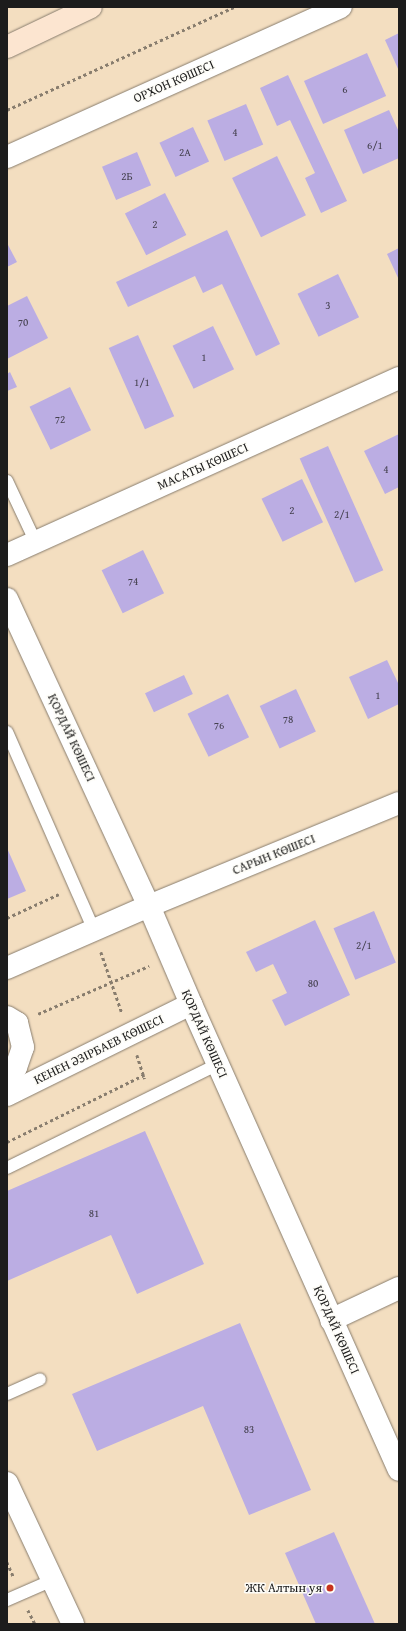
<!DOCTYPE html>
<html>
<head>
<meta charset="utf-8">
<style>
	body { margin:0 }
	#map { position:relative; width:406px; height:1631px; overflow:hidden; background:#f3dec0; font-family:"Gentium Book Plus",serif }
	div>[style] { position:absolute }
	.building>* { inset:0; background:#bbade3; transform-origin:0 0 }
	.path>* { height:2.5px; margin-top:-1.25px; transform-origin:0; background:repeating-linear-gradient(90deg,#887d6e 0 3px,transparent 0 6px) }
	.roads { filter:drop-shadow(0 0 1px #887d6e) drop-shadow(0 0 1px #887d6e) }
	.service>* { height:12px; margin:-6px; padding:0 6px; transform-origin:6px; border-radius:6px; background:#fff }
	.minor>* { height:22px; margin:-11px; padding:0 11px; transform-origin:11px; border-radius:11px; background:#fff }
	.tertiary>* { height:22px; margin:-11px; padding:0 11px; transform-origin:11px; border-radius:11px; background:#fff }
	.secondary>* { height:22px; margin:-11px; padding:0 11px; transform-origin:11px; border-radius:11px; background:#fce5d0 }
	.dots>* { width:11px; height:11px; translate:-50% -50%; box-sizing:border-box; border:2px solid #fdfcf7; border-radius:50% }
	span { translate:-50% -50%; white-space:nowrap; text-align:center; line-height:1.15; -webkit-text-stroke:3px #fdfcf7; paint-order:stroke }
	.number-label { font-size:11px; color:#44404e }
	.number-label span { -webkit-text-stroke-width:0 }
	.street-label { font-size:13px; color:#1c1c1c }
	.poi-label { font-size:13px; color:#1c1c1c }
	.right { translate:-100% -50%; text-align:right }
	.frame { position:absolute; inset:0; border:8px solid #1c1c1c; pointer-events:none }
</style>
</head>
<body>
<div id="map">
	<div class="building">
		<div style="clip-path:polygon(399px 33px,399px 71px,385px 40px)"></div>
		<div style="left:367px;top:53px;width:47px;height:69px;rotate:66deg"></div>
		<div style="clip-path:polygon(288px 75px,347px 201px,321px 213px,305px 178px,315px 173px,290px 120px,277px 126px,260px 88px)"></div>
		<div style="left:246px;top:104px;width:44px;height:42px;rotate:67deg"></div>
		<div style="clip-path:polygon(389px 110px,399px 132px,399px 158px,363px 174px,344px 130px)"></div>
		<div style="left:193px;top:127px;width:38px;height:37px;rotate:65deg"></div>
		<div style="left:137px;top:152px;width:36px;height:38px;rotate:67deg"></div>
		<div style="left:277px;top:156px;width:66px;height:50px;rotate:64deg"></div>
		<div style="left:165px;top:193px;width:47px;height:45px;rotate:63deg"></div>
		<div style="clip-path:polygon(227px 230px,280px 344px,256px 356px,222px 284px,203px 293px,195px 276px,128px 307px,116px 282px)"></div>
		<div style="clip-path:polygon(7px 243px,17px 262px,7px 267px)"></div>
		<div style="clip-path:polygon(399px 248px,399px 280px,387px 254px)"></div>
		<div style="left:338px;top:274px;width:48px;height:45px;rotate:64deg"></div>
		<div style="clip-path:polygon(27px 296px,48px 338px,7px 359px,7px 306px)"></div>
		<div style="left:213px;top:326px;width:48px;height:45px;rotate:64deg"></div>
		<div style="left:138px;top:335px;width:89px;height:32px;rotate:66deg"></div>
		<div style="clip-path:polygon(10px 372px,17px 387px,7px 391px,7px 374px)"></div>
		<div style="left:70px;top:387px;width:48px;height:45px;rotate:64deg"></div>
		<div style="clip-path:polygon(399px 434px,399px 487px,385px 494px,364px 451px)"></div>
		<div style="left:328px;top:446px;width:136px;height:31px;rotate:66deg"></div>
		<div style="left:302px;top:479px;width:48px;height:45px;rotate:64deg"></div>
		<div style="left:143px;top:550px;width:48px;height:46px;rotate:64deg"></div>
		<div style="clip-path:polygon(387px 660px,399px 685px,399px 704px,368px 719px,349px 677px)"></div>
		<div style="left:184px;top:675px;width:21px;height:43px;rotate:65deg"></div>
		<div style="left:296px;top:689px;width:47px;height:40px;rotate:65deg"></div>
		<div style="left:228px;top:694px;width:48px;height:45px;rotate:64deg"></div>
		<div style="clip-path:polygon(7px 848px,26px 891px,7px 899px)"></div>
		<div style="left:374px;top:911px;width:56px;height:44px;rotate:67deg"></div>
		<div style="clip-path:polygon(315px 920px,350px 995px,285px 1026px,272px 1000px,287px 993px,273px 964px,256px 972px,246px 952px)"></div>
		<div style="clip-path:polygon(145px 1131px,204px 1264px,137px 1294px,111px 1235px,7px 1281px,7px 1191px)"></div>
		<div style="clip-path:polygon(240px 1323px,311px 1490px,249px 1515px,203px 1406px,97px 1451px,72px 1394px)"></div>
		<div style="clip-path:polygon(334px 1532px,375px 1624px,316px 1624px,285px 1553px)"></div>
	</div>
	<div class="path">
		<div style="left:7px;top:110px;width:249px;rotate:-24.4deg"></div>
		<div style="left:7px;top:918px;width:57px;rotate:-24.8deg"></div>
		<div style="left:101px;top:952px;width:65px;rotate:71deg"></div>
		<div style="left:38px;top:1014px;width:121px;rotate:-23.4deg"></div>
		<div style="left:137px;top:1055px;width:25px;rotate:72deg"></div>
		<div style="left:7px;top:1142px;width:153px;rotate:-26.1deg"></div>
		<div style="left:7px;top:1562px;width:17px;rotate:66deg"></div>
		<div style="left:28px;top:1610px;width:16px;rotate:63deg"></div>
	</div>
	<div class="roads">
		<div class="service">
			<div style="left:7px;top:481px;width:68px;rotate:64.9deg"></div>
			<div style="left:7px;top:732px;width:216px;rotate:66.3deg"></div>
			<div style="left:7px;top:1168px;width:235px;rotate:-26.2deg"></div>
			<div style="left:7px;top:1394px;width:36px;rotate:-24deg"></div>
			<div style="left:7px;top:1600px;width:50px;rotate:-23.5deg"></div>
		</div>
		<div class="minor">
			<div style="left:7px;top:157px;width:366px;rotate:-24.2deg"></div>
			<div style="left:7px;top:555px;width:430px;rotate:-24.3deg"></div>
			<div style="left:149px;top:906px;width:270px;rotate:-22.4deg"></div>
			<div style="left:191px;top:1004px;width:510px;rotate:65.95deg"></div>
			<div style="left:331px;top:1320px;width:75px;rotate:-25.2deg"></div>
			<div style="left:7px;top:1483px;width:156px;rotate:64.9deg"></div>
		</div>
		<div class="tertiary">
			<div style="left:7px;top:599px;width:338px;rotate:65.2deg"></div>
			<div style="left:149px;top:906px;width:107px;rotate:66.8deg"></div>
			<div style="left:191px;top:1004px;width:205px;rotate:153.7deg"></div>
			<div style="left:7px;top:968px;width:155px;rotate:-23.6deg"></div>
			<div style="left:7px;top:1017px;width:12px;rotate:31deg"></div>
			<div style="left:17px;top:1023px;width:25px;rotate:76deg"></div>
			<div style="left:23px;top:1047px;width:21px;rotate:109deg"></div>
			<div style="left:16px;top:1067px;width:13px;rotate:132deg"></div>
		</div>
		<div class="secondary">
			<div style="left:7px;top:47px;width:93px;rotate:-25.5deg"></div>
		</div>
	</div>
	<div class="dots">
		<div style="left:330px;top:1588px;background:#c8321e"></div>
	</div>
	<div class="number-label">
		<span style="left:345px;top:89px">6</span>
		<span style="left:235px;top:132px">4</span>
		<span style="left:375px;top:145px">6/1</span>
		<span style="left:185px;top:152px">2А</span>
		<span style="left:127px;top:176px">2Б</span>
		<span style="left:155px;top:224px">2</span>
		<span style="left:328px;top:305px">3</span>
		<span style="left:23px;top:322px">70</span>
		<span style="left:204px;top:357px">1</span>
		<span style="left:142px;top:382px">1/1</span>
		<span style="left:60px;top:419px">72</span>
		<span style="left:386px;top:469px">4</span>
		<span style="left:292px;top:510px">2</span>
		<span style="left:342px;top:514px">2/1</span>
		<span style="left:133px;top:581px">74</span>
		<span style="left:378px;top:695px">1</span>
		<span style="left:288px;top:719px">78</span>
		<span style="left:219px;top:725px">76</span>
		<span style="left:364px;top:945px">2/1</span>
		<span style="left:313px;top:983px">80</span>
		<span style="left:94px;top:1213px">81</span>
		<span style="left:249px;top:1429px">83</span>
	</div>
	<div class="street-label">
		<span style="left:174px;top:82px;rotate:-24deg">ОРХОН КӨШЕСІ</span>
		<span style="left:203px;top:467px;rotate:-24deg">МАСАТЫ КӨШЕСІ</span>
		<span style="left:71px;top:738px;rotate:65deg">ҚОРДАЙ КӨШЕСІ</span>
		<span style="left:274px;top:855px;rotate:-22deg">САРЫН КӨШЕСІ</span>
		<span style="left:204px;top:1034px;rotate:66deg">ҚОРДАЙ КӨШЕСІ</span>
		<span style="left:99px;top:1050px;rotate:-26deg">КЕНЕН ӘЗІРБАЕВ КӨШЕСІ</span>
		<span style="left:336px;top:1330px;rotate:66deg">ҚОРДАЙ КӨШЕСІ</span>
	</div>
	<div class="poi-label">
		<span class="right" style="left:322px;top:1588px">ЖК Алтын уя</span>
	</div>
	<div class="frame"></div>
</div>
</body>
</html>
